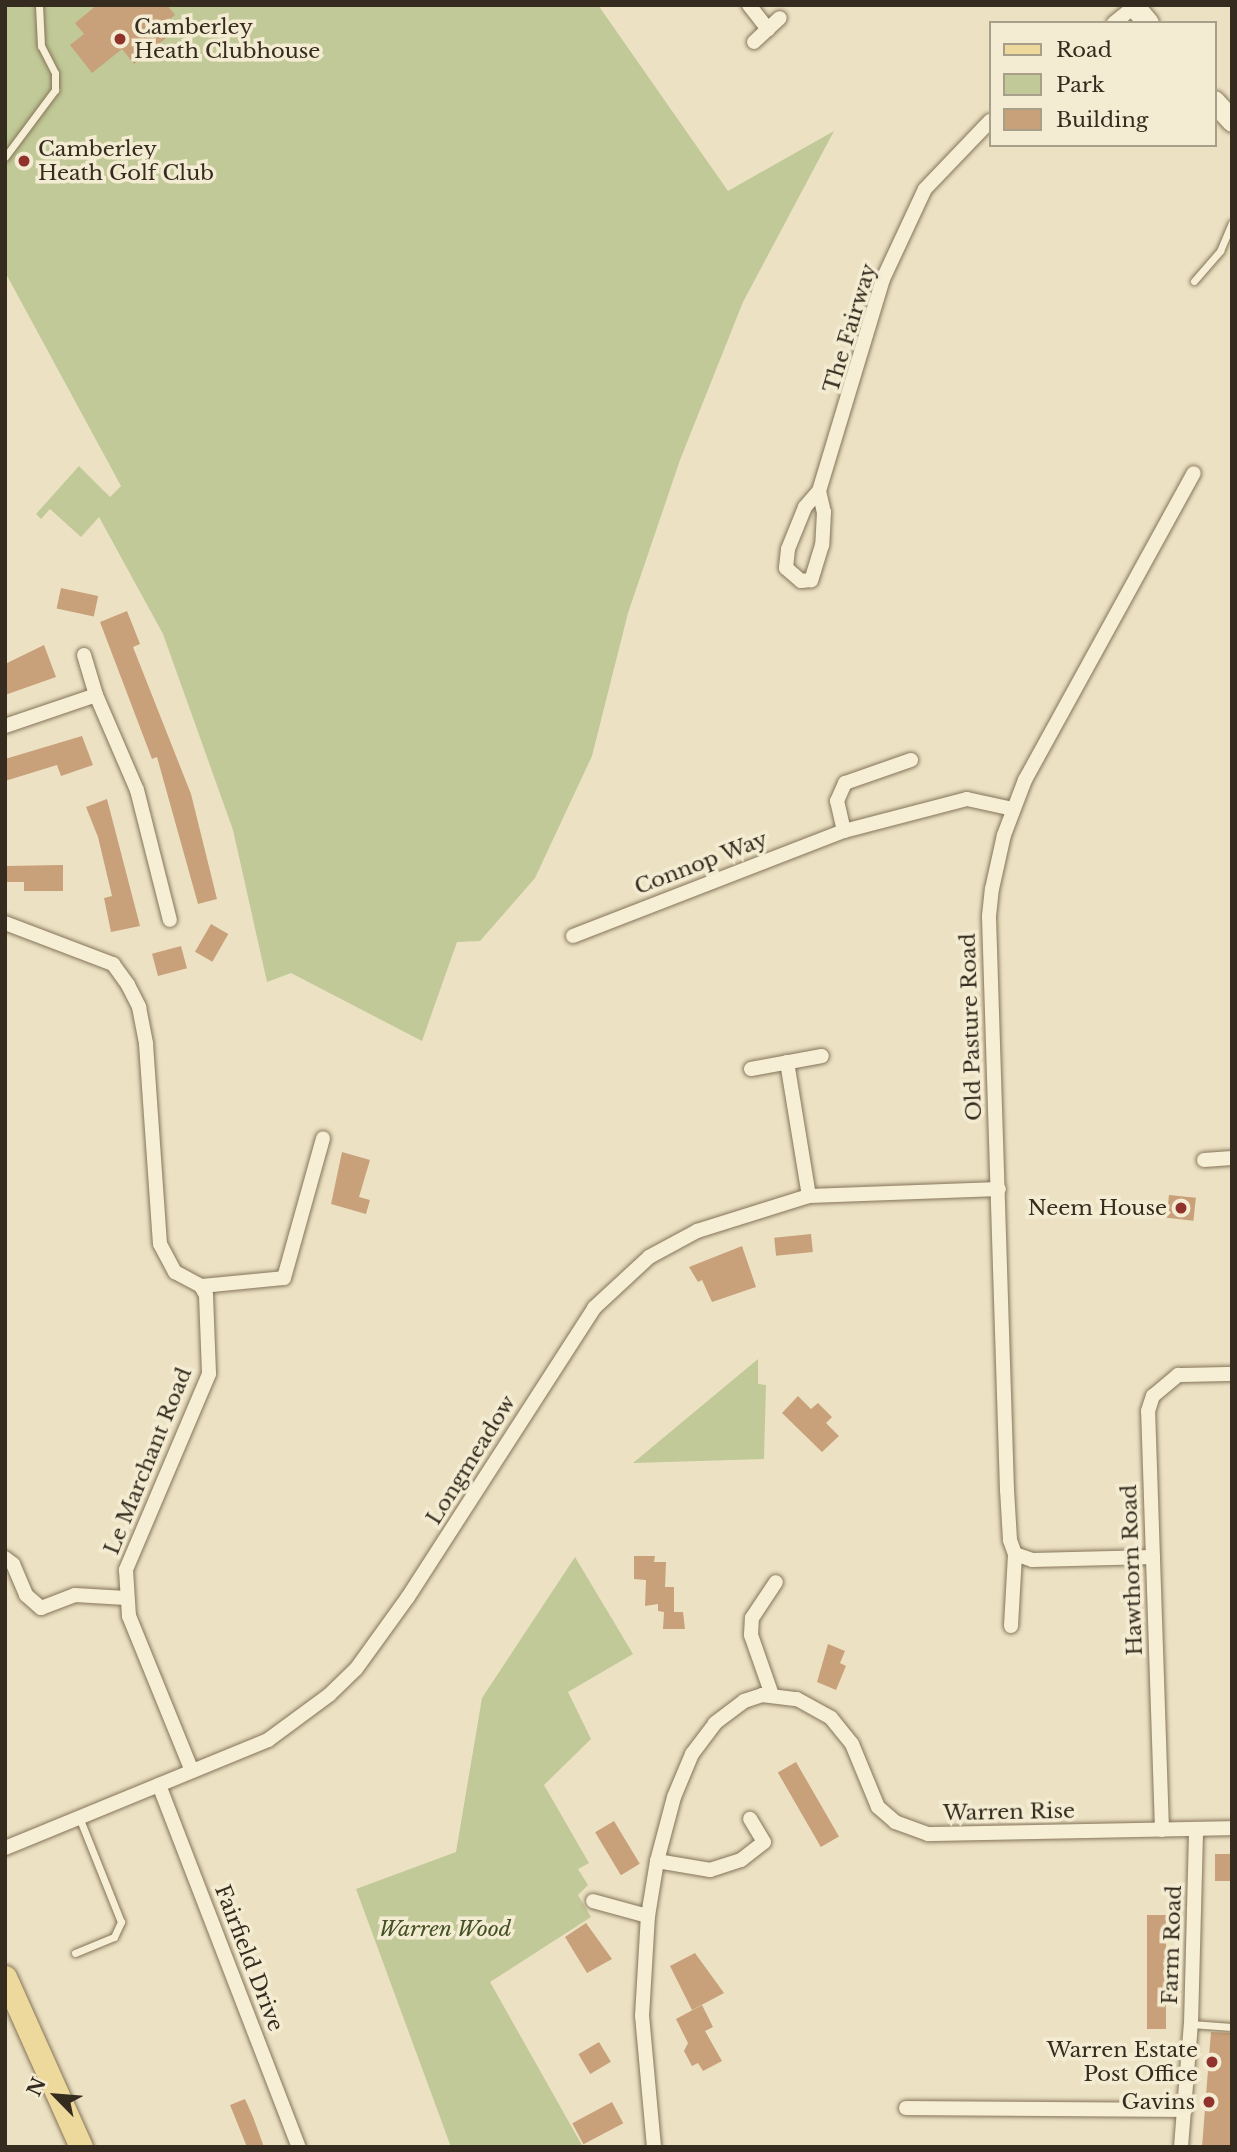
<!DOCTYPE html>
<html>
<head>
<meta charset="utf-8">
<style>
	body { margin:0 }
	#map { position:relative; width:1237px; height:2152px; overflow:hidden; background:#ece2c3; font-family:"Libre Baskerville",serif }
	div>[style] { position:absolute }
	.green>* { inset:0; background:#c0c997 }
	.building>* { inset:0; background:#c8a07a; transform-origin:0 0 }
	.roads { filter:drop-shadow(0 0 2px #85745a) drop-shadow(0 0 2px #85745a) }
	.service>* { height:7px; margin:-3.5px; padding:0 3.5px; transform-origin:3.5px; border-radius:3.5px; background:#f7efd5 }
	.minor>* { height:14px; margin:-7px; padding:0 7px; transform-origin:7px; border-radius:7px; background:#f7efd5 }
	.secondary>* { height:21px; margin:-10.5px; padding:0 10.5px; transform-origin:10.5px; border-radius:10.5px; background:#f7efd5 }
	.primary>* { height:23px; margin:-11.5px; padding:0 11.5px; transform-origin:11.5px; border-radius:11.5px; background:#eed99c }
	.dots>* { width:19px; height:19px; translate:-50% -50%; box-sizing:border-box; border:4px solid #f4ecd2; border-radius:50% }
	span { translate:-50% -50%; white-space:nowrap; text-align:center; line-height:1.15; -webkit-text-stroke:7px #f4ecd2; paint-order:stroke }
	.poi-label { font-size:21px; color:#352b1e }
	.left { translate:0 -50%; text-align:left }
	.right { translate:-100% -50%; text-align:right }
	.street-label { font-size:21px; color:#352b1e }
	.park-label { font-size:21px; color:#435125; font-style:italic }
	.frame { position:absolute; inset:0; border:7px solid #352b1e; pointer-events:none }
	.legend { position:absolute; left:989px; top:21px; width:228px; height:126px; box-sizing:border-box; background:#f4ecd2; border:2px solid #a89f8a; margin:0; padding:9px 12px; list-style:none; font-size:21px; color:#352b1e }
	.legend li { display:flex; align-items:center; gap:14px; height:35px }
	.legend b { width:35px; border:2px solid #a89f8a }
	.north { position:absolute; left:21px; top:2061px; width:70px; height:70px; -webkit-text-stroke:5px #f4ecd2; paint-order:stroke; rotate:295deg; font-size:19px; font-weight:700; line-height:28px; text-align:center; color:#352b1e }
	.north::after { content:''; display:block; margin:auto; width:24px; height:32px; background:#352b1e; clip-path:polygon(50% 0,100% 100%,50% 72%,0 100%) }
</style>
</head>
<body>
<div id="map">
	<div class="green">
		<div style="clip-path:polygon(5px 5px,598px 5px,728px 191px,834px 131px,743px 302px,680px 460px,628px 613px,592px 756px,535px 878px,480px 941px,457px 942px,422px 1041px,291px 973px,267px 982px,233px 830px,163px 634px,99px 517px,81px 537px,50px 509px,41px 519px,36px 514px,79px 466px,110px 497px,121px 486px,5px 272px)"></div>
		<div style="clip-path:polygon(758px 1359px,758px 1384px,766px 1385px,764px 1459px,633px 1463px)"></div>
		<div style="clip-path:polygon(575px 1557px,633px 1654px,568px 1692px,591px 1739px,544px 1785px,589px 1863px,578px 1869px,588px 1885px,578px 1895px,591px 1917px,490px 1982px,583px 2147px,451px 2147px,356px 1889px,456px 1852px,482px 1698px)"></div>
	</div>
	<div class="building">
		<div style="clip-path:polygon(97px 5px,167px 5px,175px 15px,164px 24px,171px 34px,134px 64px,122px 49px,92px 73px,70px 45px,84px 34px,75px 23px)"></div>
		<div style="left:61px;top:588px;width:38px;height:21px;rotate:12deg"></div>
		<div style="clip-path:polygon(127px 611px,140px 644px,133px 647px,191px 794px,217px 899px,198px 904px,157px 757px,152px 759px,100px 622px)"></div>
		<div style="clip-path:polygon(44px 645px,56px 677px,5px 695px,5px 664px)"></div>
		<div style="clip-path:polygon(82px 736px,93px 765px,61px 776px,57px 765px,5px 781px,5px 759px)"></div>
		<div style="clip-path:polygon(107px 799px,140px 926px,111px 932px,104px 898px,112px 896px,98px 837px,86px 807px)"></div>
		<div style="clip-path:polygon(63px 865px,63px 891px,24px 891px,24px 882px,5px 882px,5px 866px)"></div>
		<div style="left:211px;top:924px;width:20px;height:32px;rotate:30deg"></div>
		<div style="left:181px;top:946px;width:23px;height:30px;rotate:75deg"></div>
		<div style="clip-path:polygon(342px 1152px,370px 1160px,359px 1197px,370px 1200px,366px 1214px,331px 1204px)"></div>
		<div style="left:1169px;top:1195px;width:27px;height:23px;rotate:6deg"></div>
		<div style="left:811px;top:1234px;width:18px;height:37px;rotate:84deg"></div>
		<div style="clip-path:polygon(742px 1246px,756px 1287px,712px 1302px,702px 1280px,698px 1282px,689px 1267px)"></div>
		<div style="clip-path:polygon(798px 1396px,811px 1409px,818px 1403px,832px 1417px,826px 1423px,839px 1436px,822px 1452px,782px 1413px)"></div>
		<div style="clip-path:polygon(634px 1556px,655px 1556px,654px 1562px,666px 1562px,665px 1587px,674px 1587px,674px 1612px,683px 1612px,685px 1629px,663px 1629px,664px 1612px,658px 1611px,658px 1604px,645px 1606px,646px 1580px,634px 1579px)"></div>
		<div style="clip-path:polygon(828px 1644px,845px 1651px,840px 1663px,846px 1666px,836px 1690px,817px 1682px)"></div>
		<div style="left:796px;top:1762px;width:86px;height:21px;rotate:60deg"></div>
		<div style="left:614px;top:1821px;width:50px;height:22px;rotate:59deg"></div>
		<div style="left:1232px;top:1854px;width:27px;height:17px;rotate:90deg"></div>
		<div style="left:1147px;top:1915px;width:19px;height:114px"></div>
		<div style="clip-path:polygon(586px 1923px,612px 1959px,587px 1973px,565px 1937px)"></div>
		<div style="clip-path:polygon(695px 1953px,724px 1993px,692px 2010px,670px 1966px)"></div>
		<div style="clip-path:polygon(702px 2005px,713px 2027px,705px 2031px,722px 2061px,703px 2071px,698px 2063px,692px 2066px,684px 2051px,688px 2043px,676px 2019px)"></div>
		<div style="clip-path:polygon(1211px 2032px,1232px 2033px,1232px 2147px,1202px 2147px)"></div>
		<div style="left:599px;top:2042px;width:23px;height:24px;rotate:59deg"></div>
		<div style="clip-path:polygon(245px 2099px,253px 2117px,264px 2147px,247px 2147px,230px 2105px)"></div>
		<div style="left:612px;top:2102px;width:24px;height:45px;rotate:62deg"></div>
	</div>
	<div class="roads">
		<div class="service">
			<div style="left:5px;top:157px;width:84px;rotate:-53.3deg"></div>
			<div style="left:55px;top:90px;width:17px;rotate:-90deg"></div>
			<div style="left:55px;top:73px;width:30px;rotate:-117deg"></div>
			<div style="left:41px;top:46px;width:41px;rotate:-92.8deg"></div>
			<div style="left:1194px;top:281px;width:40px;rotate:-49deg"></div>
			<div style="left:1220px;top:251px;width:30px;rotate:-67deg"></div>
			<div style="left:75px;top:1953px;width:42px;rotate:-22.3deg"></div>
			<div style="left:114px;top:1937px;width:17px;rotate:-65deg"></div>
			<div style="left:121px;top:1922px;width:113px;rotate:-111.8deg"></div>
			<div style="left:1191px;top:2024px;width:41px;rotate:4.2deg"></div>
		</div>
		<div class="minor">
			<div style="left:749px;top:5px;width:31px;rotate:52deg"></div>
			<div style="left:1114px;top:23px;width:26px;rotate:-39deg"></div>
			<div style="left:754px;top:42px;width:35px;rotate:-43deg"></div>
			<div style="left:819px;top:491px;width:22px;rotate:77deg"></div>
			<div style="left:824px;top:512px;width:33px;rotate:93deg"></div>
			<div style="left:822px;top:545px;width:37px;rotate:107deg"></div>
			<div style="left:811px;top:580px;width:10px;rotate:174deg"></div>
			<div style="left:801px;top:581px;width:20px;rotate:-139deg"></div>
			<div style="left:786px;top:568px;width:19px;rotate:-84deg"></div>
			<div style="left:788px;top:549px;width:45px;rotate:-68deg"></div>
			<div style="left:805px;top:507px;width:21px;rotate:-49deg"></div>
			<div style="left:819px;top:491px;width:221px;rotate:-73.2deg"></div>
			<div style="left:883px;top:279px;width:99px;rotate:-65deg"></div>
			<div style="left:925px;top:189px;width:94px;rotate:-46.3deg"></div>
			<div style="left:84px;top:655px;width:42px;rotate:73.3deg"></div>
			<div style="left:96px;top:695px;width:103px;rotate:66.7deg"></div>
			<div style="left:137px;top:790px;width:134px;rotate:75.8deg"></div>
			<div style="left:5px;top:726px;width:96px;rotate:-18.8deg"></div>
			<div style="left:844px;top:831px;width:31px;rotate:-103deg"></div>
			<div style="left:837px;top:801px;width:20px;rotate:-66deg"></div>
			<div style="left:845px;top:783px;width:70px;rotate:-19.2deg"></div>
			<div style="left:5px;top:923px;width:116px;rotate:20.8deg"></div>
			<div style="left:113px;top:964px;width:26px;rotate:54deg"></div>
			<div style="left:128px;top:985px;width:25px;rotate:63deg"></div>
			<div style="left:139px;top:1007px;width:38px;rotate:79deg"></div>
			<div style="left:146px;top:1044px;width:200px;rotate:86deg"></div>
			<div style="left:160px;top:1244px;width:32px;rotate:62deg"></div>
			<div style="left:175px;top:1272px;width:30px;rotate:28deg"></div>
			<div style="left:201px;top:1286px;width:10px;rotate:61deg"></div>
			<div style="left:206px;top:1295px;width:79px;rotate:87.8deg"></div>
			<div style="left:209px;top:1374px;width:213px;rotate:113deg"></div>
			<div style="left:126px;top:1570px;width:46px;rotate:86.3deg"></div>
			<div style="left:129px;top:1616px;width:167px;rotate:67.9deg"></div>
			<div style="left:573px;top:936px;width:291px;rotate:-21.2deg"></div>
			<div style="left:844px;top:831px;width:127px;rotate:-14.6deg"></div>
			<div style="left:967px;top:799px;width:47px;rotate:12.3deg"></div>
			<div style="left:787px;top:1062px;width:136px;rotate:80.7deg"></div>
			<div style="left:751px;top:1069px;width:72px;rotate:-10.4deg"></div>
			<div style="left:1204px;top:1160px;width:28px;rotate:-4deg"></div>
			<div style="left:201px;top:1286px;width:83px;rotate:-5.5deg"></div>
			<div style="left:284px;top:1278px;width:145px;rotate:-74.4deg"></div>
			<div style="left:1015px;top:1554px;width:18px;rotate:19deg"></div>
			<div style="left:1032px;top:1560px;width:121px;rotate:-1.4deg"></div>
			<div style="left:5px;top:1558px;width:10px;rotate:37deg"></div>
			<div style="left:13px;top:1564px;width:34px;rotate:67deg"></div>
			<div style="left:26px;top:1595px;width:20px;rotate:41deg"></div>
			<div style="left:41px;top:1608px;width:36px;rotate:-21deg"></div>
			<div style="left:75px;top:1595px;width:51px;rotate:3.4deg"></div>
			<div style="left:1011px;top:1626px;width:72px;rotate:-86.8deg"></div>
			<div style="left:1015px;top:1554px;width:15px;rotate:-110deg"></div>
			<div style="left:1010px;top:1540px;width:50px;rotate:-93.4deg"></div>
			<div style="left:1007px;top:1490px;width:574px;rotate:-91.8deg"></div>
			<div style="left:989px;top:916px;width:27px;rotate:-84deg"></div>
			<div style="left:992px;top:889px;width:55px;rotate:-77.5deg"></div>
			<div style="left:1004px;top:835px;width:59px;rotate:-69.1deg"></div>
			<div style="left:1025px;top:780px;width:350px;rotate:-61.2deg"></div>
			<div style="left:772px;top:1695px;width:64px;rotate:-109.3deg"></div>
			<div style="left:751px;top:1635px;width:17px;rotate:-87deg"></div>
			<div style="left:752px;top:1618px;width:43px;rotate:-56.3deg"></div>
			<div style="left:159px;top:1785px;width:388px;rotate:68.9deg"></div>
			<div style="left:1162px;top:1830px;width:419px;rotate:-91.9deg"></div>
			<div style="left:1148px;top:1411px;width:16px;rotate:-72deg"></div>
			<div style="left:1153px;top:1396px;width:33px;rotate:-40deg"></div>
			<div style="left:1178px;top:1375px;width:54px;rotate:-1.1deg"></div>
			<div style="left:5px;top:1848px;width:284px;rotate:-22.3deg"></div>
			<div style="left:268px;top:1740px;width:76px;rotate:-36.4deg"></div>
			<div style="left:329px;top:1695px;width:37px;rotate:-44deg"></div>
			<div style="left:356px;top:1669px;width:89px;rotate:-54.2deg"></div>
			<div style="left:408px;top:1597px;width:344px;rotate:-57.2deg"></div>
			<div style="left:594px;top:1308px;width:75px;rotate:-42.8deg"></div>
			<div style="left:649px;top:1257px;width:55px;rotate:-28.4deg"></div>
			<div style="left:697px;top:1231px;width:117px;rotate:-17.4deg"></div>
			<div style="left:809px;top:1196px;width:190px;rotate:-2.1deg"></div>
			<div style="left:657px;top:1861px;width:54px;rotate:9.6deg"></div>
			<div style="left:710px;top:1870px;width:33px;rotate:-18deg"></div>
			<div style="left:741px;top:1860px;width:29px;rotate:-38deg"></div>
			<div style="left:764px;top:1842px;width:27px;rotate:-121deg"></div>
			<div style="left:593px;top:1901px;width:57px;rotate:15.3deg"></div>
			<div style="left:906px;top:2108px;width:279px;rotate:0.4deg"></div>
			<div style="left:654px;top:2147px;width:132px;rotate:-95.2deg"></div>
			<div style="left:642px;top:2016px;width:100px;rotate:-86.6deg"></div>
			<div style="left:648px;top:1916px;width:56px;rotate:-80.7deg"></div>
			<div style="left:657px;top:1861px;width:66px;rotate:-75.1deg"></div>
			<div style="left:674px;top:1797px;width:47px;rotate:-67.3deg"></div>
			<div style="left:692px;top:1754px;width:39px;rotate:-53deg"></div>
			<div style="left:715px;top:1723px;width:36px;rotate:-37deg"></div>
			<div style="left:744px;top:1701px;width:19px;rotate:-18deg"></div>
			<div style="left:762px;top:1695px;width:35px;rotate:7deg"></div>
			<div style="left:797px;top:1699px;width:39px;rotate:29deg"></div>
			<div style="left:831px;top:1718px;width:33px;rotate:51deg"></div>
			<div style="left:852px;top:1744px;width:68px;rotate:67.6deg"></div>
			<div style="left:878px;top:1807px;width:23px;rotate:41deg"></div>
			<div style="left:895px;top:1822px;width:35px;rotate:20deg"></div>
			<div style="left:928px;top:1834px;width:304px;rotate:-1.1deg"></div>
			<div style="left:1181px;top:2147px;width:123px;rotate:-85.4deg"></div>
			<div style="left:1191px;top:2024px;width:195px;rotate:-88.5deg"></div>
		</div>
		<div class="secondary">
			<div style="left:1133px;top:5px;width:23px;rotate:50deg"></div>
			<div style="left:1214px;top:101px;width:27px;rotate:48deg"></div>
		</div>
		<div class="primary">
			<div style="left:5px;top:1977px;width:186px;rotate:65.9deg"></div>
		</div>
	</div>
	<div class="dots">
		<div style="left:120px;top:39px;background:#91332d"></div>
		<div style="left:24px;top:161px;background:#91332d"></div>
		<div style="left:1181px;top:1208px;background:#91332d"></div>
		<div style="left:1212px;top:2062px;background:#91332d"></div>
		<div style="left:1209px;top:2102px;background:#91332d"></div>
	</div>
	<div class="poi-label">
		<span class="left" style="left:134px;top:39px">Camberley<br>Heath Clubhouse</span>
		<span class="left" style="left:38px;top:161px">Camberley<br>Heath Golf Club</span>
		<span class="right" style="left:1167px;top:1208px">Neem House</span>
		<span class="right" style="left:1198px;top:2062px">Warren Estate<br>Post Office</span>
		<span class="right" style="left:1195px;top:2102px">Gavins</span>
	</div>
	<div class="street-label">
		<span style="left:850px;top:328px;rotate:-73deg">The Fairway</span>
		<span style="left:701px;top:863px;rotate:-21deg">Connop Way</span>
		<span style="left:971px;top:1027px;rotate:-92deg">Old Pasture Road</span>
		<span style="left:471px;top:1460px;rotate:-58deg">Longmeadow</span>
		<span style="left:148px;top:1461px;rotate:-68deg">Le Marchant Road</span>
		<span style="left:1132px;top:1570px;rotate:-92deg">Hawthorn Road</span>
		<span style="left:1009px;top:1812px;rotate:-1deg">Warren Rise</span>
		<span style="left:1172px;top:1945px;rotate:-88deg">Farm Road</span>
		<span style="left:249px;top:1958px;rotate:69deg">Fairfield Drive</span>
	</div>
	<div class="park-label">
		<span style="left:445px;top:1929px">Warren Wood</span>
	</div>
	<div class="frame"></div>
	<ul class="legend">
	<li><b style="height:9px;background:#eed99c"></b>Road</li>
	<li><b style="height:19px;background:#c0c997"></b>Park</li>
	<li><b style="height:19px;background:#c8a07a"></b>Building</li>
	</ul>
	<div class="north">N</div>
</div>
</body>
</html>
